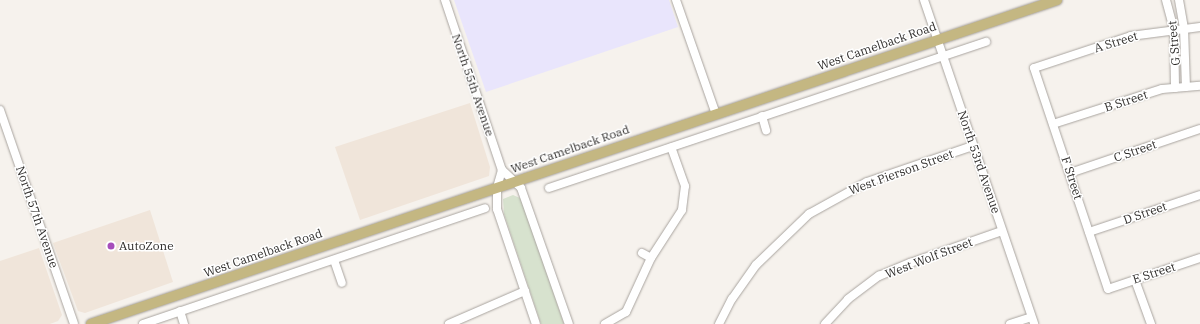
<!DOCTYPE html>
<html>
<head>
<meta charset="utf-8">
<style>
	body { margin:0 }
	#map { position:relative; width:1200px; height:324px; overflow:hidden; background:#f6f2ed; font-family:"IBM Plex Serif",serif }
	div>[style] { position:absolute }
	.built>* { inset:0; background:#f0e5da }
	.industrial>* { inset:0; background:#e9e5fc }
	.green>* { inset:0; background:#d7e2ce }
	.roads { filter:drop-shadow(0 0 1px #a9a49f) drop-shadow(0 0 1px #a9a49f) }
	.minor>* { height:8px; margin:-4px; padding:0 4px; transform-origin:4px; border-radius:4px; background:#fff }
	.major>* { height:10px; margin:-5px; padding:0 5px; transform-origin:5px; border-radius:5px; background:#c4b782 }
	.dots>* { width:11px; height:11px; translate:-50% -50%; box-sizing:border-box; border:2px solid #fff; border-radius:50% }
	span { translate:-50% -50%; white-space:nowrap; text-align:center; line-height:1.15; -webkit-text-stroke:3px #fff; paint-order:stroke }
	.street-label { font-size:12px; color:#2f2d2b }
	.poi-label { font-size:12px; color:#2f2d2b }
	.left { translate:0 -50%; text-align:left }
</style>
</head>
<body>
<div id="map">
	<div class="built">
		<div style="clip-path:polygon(470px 103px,490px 167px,489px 176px,360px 220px,335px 147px)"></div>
		<div style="clip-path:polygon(150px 210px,173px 282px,85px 313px,78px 311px,53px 243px)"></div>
		<div style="clip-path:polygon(39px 248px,62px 315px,58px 321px,50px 324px,0 324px,0 261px)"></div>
	</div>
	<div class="industrial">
		<div style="clip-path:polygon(454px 0,669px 0,678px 27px,486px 92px)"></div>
	</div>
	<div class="green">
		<div style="clip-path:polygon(513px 195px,520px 198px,524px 206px,564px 324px,541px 324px,504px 214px,503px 199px)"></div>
	</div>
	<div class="roads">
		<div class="minor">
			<div style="left:445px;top:0;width:179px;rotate:71.5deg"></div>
			<div style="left:502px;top:170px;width:26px;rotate:43deg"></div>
			<div style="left:521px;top:188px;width:144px;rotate:70.6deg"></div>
			<div style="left:676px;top:0;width:121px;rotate:70.7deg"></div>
			<div style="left:924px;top:0;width:342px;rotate:71.2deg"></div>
			<div style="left:1166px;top:0;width:30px;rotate:75deg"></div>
			<div style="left:1174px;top:29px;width:59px;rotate:89deg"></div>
			<div style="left:1179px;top:0;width:28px;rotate:80deg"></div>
			<div style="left:1184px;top:28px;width:59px;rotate:88.1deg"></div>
			<div style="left:1200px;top:27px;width:70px;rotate:172.6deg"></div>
			<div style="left:1131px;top:36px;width:102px;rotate:161.7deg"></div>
			<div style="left:1034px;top:68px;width:233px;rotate:71.5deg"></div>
			<div style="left:1108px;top:289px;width:97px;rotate:-18.6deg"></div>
			<div style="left:0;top:110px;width:226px;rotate:70.9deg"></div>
			<div style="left:762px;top:116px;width:15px;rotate:74deg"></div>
			<div style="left:1053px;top:124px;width:114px;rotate:-17.8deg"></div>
			<div style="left:1162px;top:89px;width:38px;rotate:-5deg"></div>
			<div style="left:502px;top:170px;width:19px;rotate:106deg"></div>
			<div style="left:497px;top:188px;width:21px;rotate:90deg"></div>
			<div style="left:497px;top:209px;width:121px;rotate:71.3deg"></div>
			<div style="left:1070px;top:173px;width:137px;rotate:-18.7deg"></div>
			<div style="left:549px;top:188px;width:461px;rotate:-18.5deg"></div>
			<div style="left:1089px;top:232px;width:117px;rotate:-18.4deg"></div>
			<div style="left:642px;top:253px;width:10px;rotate:29deg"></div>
			<div style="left:334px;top:260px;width:24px;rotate:71deg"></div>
			<div style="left:1135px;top:280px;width:47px;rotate:70deg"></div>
			<div style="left:180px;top:311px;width:14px;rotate:73deg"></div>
			<div style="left:143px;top:324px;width:361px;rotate:-18.7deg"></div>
			<div style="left:449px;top:324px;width:83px;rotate:-23.5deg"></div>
			<div style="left:605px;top:324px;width:24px;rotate:-30deg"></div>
			<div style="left:626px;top:312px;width:60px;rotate:-65.2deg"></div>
			<div style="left:651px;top:258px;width:57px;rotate:-57.1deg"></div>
			<div style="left:682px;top:210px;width:24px;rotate:-83deg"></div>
			<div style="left:685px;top:186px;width:41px;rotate:-109.7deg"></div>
			<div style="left:719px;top:324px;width:28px;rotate:-63deg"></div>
			<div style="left:732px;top:299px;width:42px;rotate:-54.8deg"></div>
			<div style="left:756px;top:265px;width:74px;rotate:-43.9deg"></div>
			<div style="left:809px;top:214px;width:66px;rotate:-28.9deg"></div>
			<div style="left:867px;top:182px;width:112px;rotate:-18.8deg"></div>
			<div style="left:825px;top:324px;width:34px;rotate:-47deg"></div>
			<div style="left:848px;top:299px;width:39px;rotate:-37deg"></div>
			<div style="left:879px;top:276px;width:34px;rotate:-23deg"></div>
			<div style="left:910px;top:263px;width:97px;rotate:-19.2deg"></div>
			<div style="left:1010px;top:324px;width:22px;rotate:-18deg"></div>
		</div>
		<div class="major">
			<div style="left:91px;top:324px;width:1019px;rotate:-18.54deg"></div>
		</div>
	</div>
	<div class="dots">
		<div style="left:111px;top:246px;background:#a64ebb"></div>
	</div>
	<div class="street-label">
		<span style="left:1116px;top:42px;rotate:-17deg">A Street</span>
		<span style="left:1174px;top:43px;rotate:-95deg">G Street</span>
		<span style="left:877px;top:46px;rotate:-19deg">West Camelback Road</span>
		<span style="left:473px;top:85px;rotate:71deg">North 55th Avenue</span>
		<span style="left:1126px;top:101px;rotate:-18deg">B Street</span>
		<span style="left:570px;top:149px;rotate:-19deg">West Camelback Road</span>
		<span style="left:1135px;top:151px;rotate:-19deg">C Street</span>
		<span style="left:979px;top:162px;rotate:71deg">North 53rd Avenue</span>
		<span style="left:901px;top:172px;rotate:-20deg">West Pierson Street</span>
		<span style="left:1072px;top:178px;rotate:72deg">F Street</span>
		<span style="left:1145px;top:213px;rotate:-19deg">D Street</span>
		<span style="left:37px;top:217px;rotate:71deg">North 57th Avenue</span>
		<span style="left:263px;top:253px;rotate:-19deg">West Camelback Road</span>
		<span style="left:929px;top:258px;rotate:-21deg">West Wolf Street</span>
		<span style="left:1154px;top:273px;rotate:-18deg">E Street</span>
	</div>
	<div class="poi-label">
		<span class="left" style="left:119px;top:246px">AutoZone</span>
	</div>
</div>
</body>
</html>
